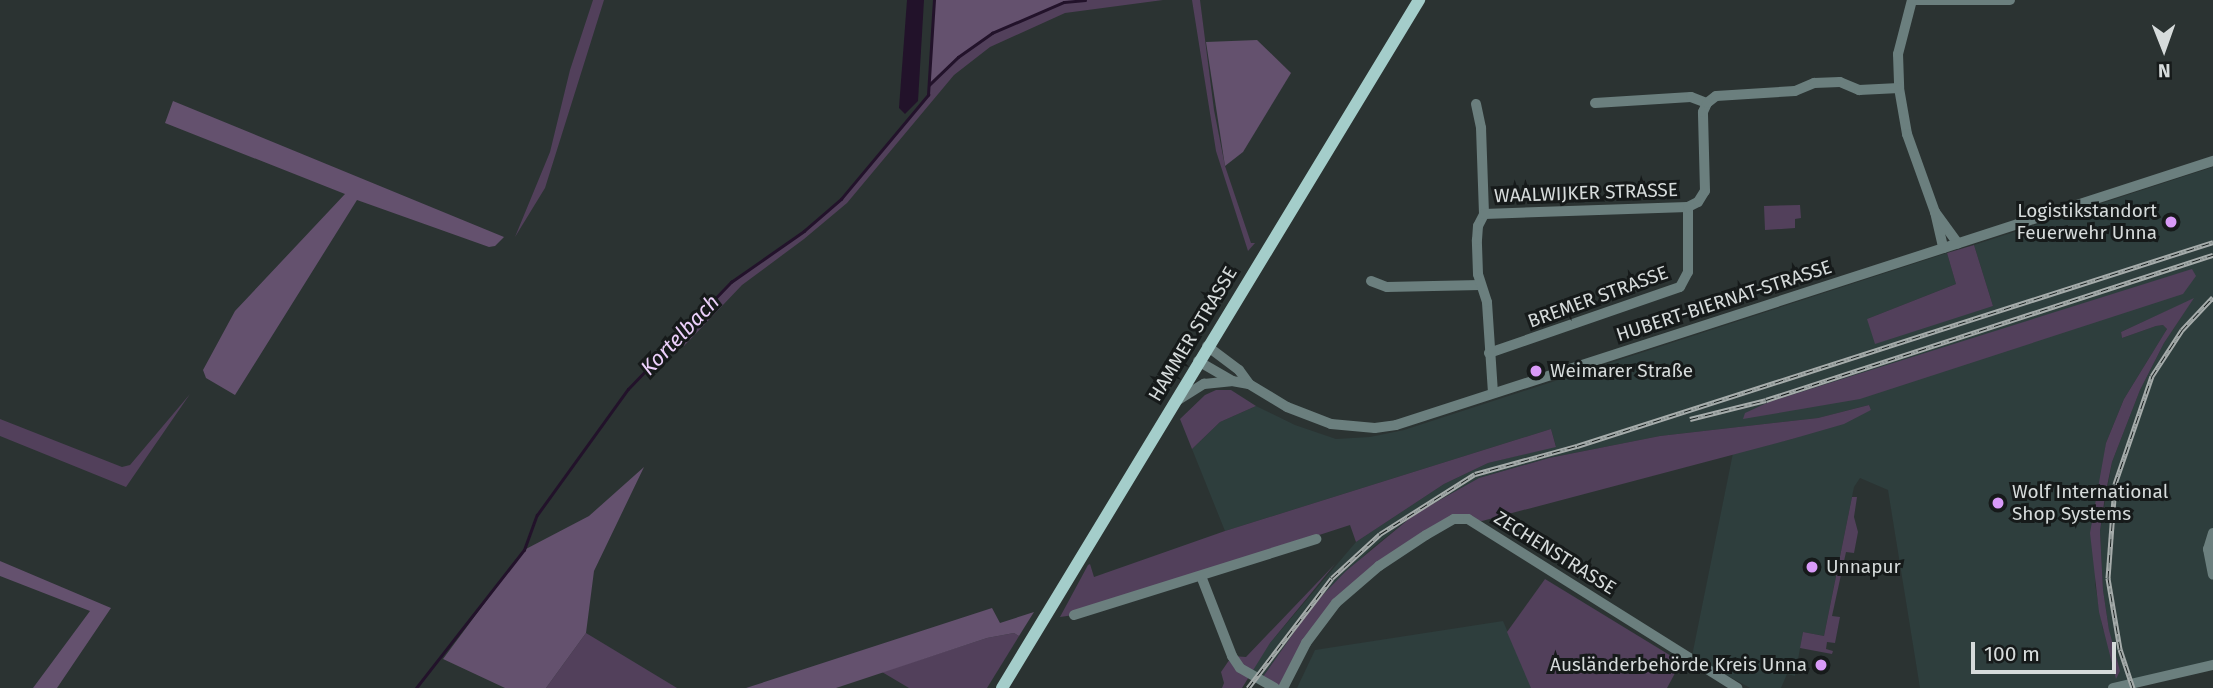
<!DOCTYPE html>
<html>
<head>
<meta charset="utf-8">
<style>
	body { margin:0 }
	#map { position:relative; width:2213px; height:688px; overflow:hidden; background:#2b3332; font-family:"Fira Sans",sans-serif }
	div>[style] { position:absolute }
	.built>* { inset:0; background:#2e3e3d }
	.green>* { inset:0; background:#52405b }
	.forest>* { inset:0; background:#64516e }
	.water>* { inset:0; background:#22122a }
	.stream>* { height:2.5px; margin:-1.25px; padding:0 1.25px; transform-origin:1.25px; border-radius:1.25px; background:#22122a }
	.minor>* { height:10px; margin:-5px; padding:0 5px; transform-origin:5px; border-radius:5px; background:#6b7f7e }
	.major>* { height:12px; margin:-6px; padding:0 6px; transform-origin:6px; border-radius:6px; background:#a4cdca }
	.rail>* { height:5px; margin-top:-2.5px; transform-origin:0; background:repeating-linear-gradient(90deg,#161a1a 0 8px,#a6acab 0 16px); box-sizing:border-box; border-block:2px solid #a6acab }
	.dots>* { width:19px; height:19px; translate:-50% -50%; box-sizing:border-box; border:4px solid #161a1a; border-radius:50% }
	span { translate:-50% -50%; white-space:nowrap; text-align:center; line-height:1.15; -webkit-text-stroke:6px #161a1a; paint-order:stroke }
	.street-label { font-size:19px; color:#d6dbdb }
	.poi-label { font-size:19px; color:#d6dbdb }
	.right { translate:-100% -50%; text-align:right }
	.left { translate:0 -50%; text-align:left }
	.water-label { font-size:21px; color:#ecd0fb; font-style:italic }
	.north { position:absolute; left:2129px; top:14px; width:70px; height:70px; -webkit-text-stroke:5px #161a1a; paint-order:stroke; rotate:179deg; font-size:19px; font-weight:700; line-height:28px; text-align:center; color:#d6dbdb }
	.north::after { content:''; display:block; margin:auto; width:24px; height:32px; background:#d6dbdb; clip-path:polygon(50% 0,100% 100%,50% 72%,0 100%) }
	.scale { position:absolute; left:1971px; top:642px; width:145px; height:32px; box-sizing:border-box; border:4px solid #d6dbdb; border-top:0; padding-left:9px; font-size:21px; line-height:24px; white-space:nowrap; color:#d6dbdb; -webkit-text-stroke:5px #161a1a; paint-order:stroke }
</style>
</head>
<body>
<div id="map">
	<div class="built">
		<div style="clip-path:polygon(evenodd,2213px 167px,2213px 665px,2114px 688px,1920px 688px,1888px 490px,1860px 478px,1854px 487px,1824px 636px,1803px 632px,1795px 676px,1787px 674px,1781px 688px,1750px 688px,1692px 656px,1733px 453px,1792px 439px,1871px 410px,1869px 405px,1818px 418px,1660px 436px,1549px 458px,1479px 478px,1415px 514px,1372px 548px,1314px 605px,1262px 678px,1252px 670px,1270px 643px,1356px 542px,1444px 484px,1488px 463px,1556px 446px,1551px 429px,1225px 531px,1192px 449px,1220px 422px,1256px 406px,1295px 425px,1336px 439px,1370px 437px,1404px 430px,1947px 253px,1956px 284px,1867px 319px,1993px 306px,1974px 245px,2213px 167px,2193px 299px,2164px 343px,2140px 390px,2112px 462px,2100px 531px,2103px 590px,2109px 630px,2103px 630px,2095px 584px,2106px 443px,2124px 399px,2167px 329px,2163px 325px,2156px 326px,2122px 338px,2121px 332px,2193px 299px)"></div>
		<div style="clip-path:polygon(1503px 621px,1532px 688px,1297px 688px,1315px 650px)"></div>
	</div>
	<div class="green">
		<div style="clip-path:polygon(593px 0,604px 0,545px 188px,515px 237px,550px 152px,570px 70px)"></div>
		<div style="clip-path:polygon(1085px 0,1163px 0,1065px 13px,990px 47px,954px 75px,847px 203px,804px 239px,742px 285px,684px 346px,675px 338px,731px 282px,804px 231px,841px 199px,928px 95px,929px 85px,958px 57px,992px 33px,1064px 2px)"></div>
		<div style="clip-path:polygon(1192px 0,1200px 0,1214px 110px,1225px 166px,1251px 243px,1255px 243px,1248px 251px,1216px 151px)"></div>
		<div style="clip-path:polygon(1800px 205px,1801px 218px,1795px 219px,1795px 228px,1765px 230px,1764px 206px)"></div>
		<div style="clip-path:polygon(1974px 245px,1993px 306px,1875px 344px,1867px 319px,1956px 284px,1947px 253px)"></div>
		<div style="clip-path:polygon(2192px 269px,2196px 276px,2183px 294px,1860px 399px,1743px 419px,1745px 413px,1769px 402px)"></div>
		<div style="clip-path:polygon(2194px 298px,2164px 343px,2140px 390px,2112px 462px,2105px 496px,2100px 531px,2103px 590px,2109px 630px,2120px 671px,2116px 679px,2099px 612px,2090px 533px,2106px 443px,2124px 399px,2167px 329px,2163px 325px,2156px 326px,2122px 338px,2121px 332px)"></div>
		<div style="clip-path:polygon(1216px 390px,1231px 390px,1256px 406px,1220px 422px,1192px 449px,1180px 419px,1205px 395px)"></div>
		<div style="clip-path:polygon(190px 394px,126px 487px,0 436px,0 419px,122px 467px,130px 465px)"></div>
		<div style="clip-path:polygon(1869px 405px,1871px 410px,1844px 424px,1792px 439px,1482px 521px,1454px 519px,1379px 566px,1336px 603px,1283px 688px,1260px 681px,1314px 604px,1346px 571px,1415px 514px,1479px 478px,1549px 458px,1660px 436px,1818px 418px)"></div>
		<div style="clip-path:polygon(1551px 429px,1556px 447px,1488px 463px,1444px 484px,1356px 542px,1350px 525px,1074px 615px,1060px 617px,1088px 565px,1090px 564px,1094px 577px,1225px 531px)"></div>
		<div style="clip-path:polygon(1852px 497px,1857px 497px,1854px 517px,1858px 532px,1854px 553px,1846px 552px,1832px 616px,1840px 617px,1835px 643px,1827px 642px,1826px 649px,1833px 651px,1832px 654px,1800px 648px,1803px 632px,1824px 636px)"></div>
		<div style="clip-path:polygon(1335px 564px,1270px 643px,1242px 688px,1222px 688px,1224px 683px,1221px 672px,1232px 656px,1246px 657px)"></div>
		<div style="clip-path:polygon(1545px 579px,1681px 662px,1667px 688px,1531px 688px,1507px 632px)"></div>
		<div style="clip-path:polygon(586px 633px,677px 688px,546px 688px)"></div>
		<div style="clip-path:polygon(1014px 633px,1019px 636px,987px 688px,909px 688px,882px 672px,987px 638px)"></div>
	</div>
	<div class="forest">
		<div style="clip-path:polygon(935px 0,1085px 0,1064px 2px,992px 33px,958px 57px,929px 85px)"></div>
		<div style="clip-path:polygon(1257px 40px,1291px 73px,1243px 152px,1225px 166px,1206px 42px)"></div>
		<div style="clip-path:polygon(173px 101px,504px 237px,495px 246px,489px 247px,357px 200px,235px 395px,206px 378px,203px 370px,235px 311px,345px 194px,165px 123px)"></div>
		<div style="clip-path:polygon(644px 467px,594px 571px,586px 633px,546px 688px,505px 688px,443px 659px,524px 550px,589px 516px)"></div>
		<div style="clip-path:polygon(0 561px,111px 608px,57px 688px,33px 688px,90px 611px,0 576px)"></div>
		<div style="clip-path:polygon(992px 608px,1000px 623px,1034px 612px,1019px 636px,1014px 633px,987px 638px,836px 688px,746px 688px)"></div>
	</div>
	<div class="water">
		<div style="clip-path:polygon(907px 0,924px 0,918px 101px,905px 114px,899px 108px)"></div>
	</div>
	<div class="stream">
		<div style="left:929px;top:85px;width:40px;rotate:-44deg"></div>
		<div style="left:958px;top:57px;width:42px;rotate:-35.2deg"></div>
		<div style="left:992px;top:33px;width:78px;rotate:-23.3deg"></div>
		<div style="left:1064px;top:2px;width:21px;rotate:-5deg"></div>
		<div style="left:416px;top:688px;width:175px;rotate:-52deg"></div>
		<div style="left:524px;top:550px;width:37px;rotate:-70deg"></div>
		<div style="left:537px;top:515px;width:155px;rotate:-54.2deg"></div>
		<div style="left:628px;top:389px;width:149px;rotate:-46.1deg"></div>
		<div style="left:731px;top:282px;width:89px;rotate:-34.9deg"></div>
		<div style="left:804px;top:231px;width:49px;rotate:-40.9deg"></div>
		<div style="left:841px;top:199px;width:136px;rotate:-50.1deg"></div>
		<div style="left:928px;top:95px;width:95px;rotate:-86.4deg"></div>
	</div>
	<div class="minor">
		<div style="left:1912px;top:0;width:56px;rotate:104.5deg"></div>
		<div style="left:1898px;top:54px;width:34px;rotate:88deg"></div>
		<div style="left:1899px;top:88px;width:47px;rotate:80.1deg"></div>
		<div style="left:1907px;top:134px;width:83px;rotate:70.3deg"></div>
		<div style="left:1935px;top:212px;width:37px;rotate:77deg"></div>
		<div style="left:1913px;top:0;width:97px"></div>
		<div style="left:1595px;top:103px;width:96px;rotate:-3.6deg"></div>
		<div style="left:1691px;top:97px;width:17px;rotate:21deg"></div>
		<div style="left:1476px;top:104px;width:25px;rotate:78deg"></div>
		<div style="left:1481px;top:128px;width:86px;rotate:88deg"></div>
		<div style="left:1935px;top:212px;width:39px;rotate:54deg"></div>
		<div style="left:1371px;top:281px;width:17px;rotate:21deg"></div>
		<div style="left:1387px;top:287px;width:93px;rotate:-1.2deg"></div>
		<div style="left:1207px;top:346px;width:40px;rotate:37deg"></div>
		<div style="left:1239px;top:370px;width:17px;rotate:54deg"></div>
		<div style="left:1489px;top:353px;width:202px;rotate:-19.1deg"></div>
		<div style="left:1680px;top:287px;width:17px;rotate:-62deg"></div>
		<div style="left:1688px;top:272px;width:65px;rotate:-90deg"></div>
		<div style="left:1198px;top:361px;width:39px;rotate:30deg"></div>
		<div style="left:1232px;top:381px;width:17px;rotate:10deg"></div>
		<div style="left:1249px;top:384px;width:44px;rotate:31.2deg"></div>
		<div style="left:1287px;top:407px;width:47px;rotate:21.1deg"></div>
		<div style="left:1331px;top:424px;width:44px;rotate:5.2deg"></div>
		<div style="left:1375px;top:428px;width:21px;rotate:-8deg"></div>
		<div style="left:1396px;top:425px;width:859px;rotate:-17.91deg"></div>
		<div style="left:1493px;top:393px;width:91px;rotate:-93.8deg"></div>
		<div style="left:1487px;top:302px;width:29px;rotate:-108deg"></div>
		<div style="left:1478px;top:274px;width:34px;rotate:-92deg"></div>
		<div style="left:1477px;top:240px;width:14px;rotate:-86deg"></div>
		<div style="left:1478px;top:226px;width:13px;rotate:-63deg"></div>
		<div style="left:1484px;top:214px;width:204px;rotate:-2deg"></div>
		<div style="left:1688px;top:207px;width:11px;rotate:-27deg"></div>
		<div style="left:1698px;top:202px;width:13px;rotate:-58deg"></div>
		<div style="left:1705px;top:191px;width:79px;rotate:-91.5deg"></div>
		<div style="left:1703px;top:112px;width:10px;rotate:-66deg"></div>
		<div style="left:1707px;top:103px;width:11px;rotate:-38deg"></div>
		<div style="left:1716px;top:96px;width:79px;rotate:-3.6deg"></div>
		<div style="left:1795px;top:91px;width:21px;rotate:-23deg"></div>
		<div style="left:1814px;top:83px;width:26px;rotate:-2deg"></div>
		<div style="left:1840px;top:82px;width:21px;rotate:23deg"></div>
		<div style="left:1859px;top:90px;width:40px;rotate:-2.9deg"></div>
		<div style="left:1178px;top:400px;width:31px;rotate:-32deg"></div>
		<div style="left:1204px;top:384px;width:27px;rotate:-6deg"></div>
		<div style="left:2213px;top:533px;width:17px;rotate:107deg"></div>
		<div style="left:2208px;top:549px;width:26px;rotate:79deg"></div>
		<div style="left:1201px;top:576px;width:86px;rotate:68.8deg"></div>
		<div style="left:1232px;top:656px;width:14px;rotate:56deg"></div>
		<div style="left:1240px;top:668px;width:40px;rotate:29.7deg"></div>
		<div style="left:1074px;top:615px;width:254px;rotate:-17.4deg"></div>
		<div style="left:1283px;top:688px;width:51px;rotate:-62.9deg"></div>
		<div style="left:1306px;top:643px;width:50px;rotate:-53.1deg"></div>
		<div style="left:1336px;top:603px;width:57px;rotate:-40.7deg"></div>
		<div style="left:1379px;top:566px;width:56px;rotate:-33.4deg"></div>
		<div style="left:1426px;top:535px;width:32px;rotate:-30deg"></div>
		<div style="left:1454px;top:519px;width:14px"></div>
		<div style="left:1468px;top:519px;width:318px;rotate:32.1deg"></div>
		<div style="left:2113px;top:688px;width:103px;rotate:-13deg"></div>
	</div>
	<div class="major">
		<div style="left:1002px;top:688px;width:805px;rotate:-58.78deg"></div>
	</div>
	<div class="rail">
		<div style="left:1690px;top:419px;width:78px;rotate:-14deg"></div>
		<div style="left:1766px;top:400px;width:470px;rotate:-18deg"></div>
		<div style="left:1248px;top:688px;width:138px;rotate:-52.6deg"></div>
		<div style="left:1332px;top:578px;width:65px;rotate:-42.5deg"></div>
		<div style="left:1380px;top:534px;width:112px;rotate:-32.3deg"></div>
		<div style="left:1475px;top:474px;width:106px;rotate:-15.4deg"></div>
		<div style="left:1577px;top:446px;width:668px;rotate:-17.78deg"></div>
		<div style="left:2133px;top:688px;width:41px;rotate:-108.4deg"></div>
		<div style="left:2120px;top:649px;width:72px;rotate:-99.6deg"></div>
		<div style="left:2108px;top:578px;width:94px;rotate:-85.7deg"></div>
		<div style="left:2115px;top:484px;width:114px;rotate:-71.1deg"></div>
		<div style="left:2152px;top:376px;width:55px;rotate:-56.9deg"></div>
		<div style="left:2182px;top:330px;width:45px;rotate:-46.8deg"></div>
	</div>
	<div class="dots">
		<div style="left:2171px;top:222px;background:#d99af8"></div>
		<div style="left:1536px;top:371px;background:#d99af8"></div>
		<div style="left:1998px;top:503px;background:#d99af8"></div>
		<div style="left:1812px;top:567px;background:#d99af8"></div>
		<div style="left:1821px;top:665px;background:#d99af8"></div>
	</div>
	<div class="street-label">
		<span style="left:1586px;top:193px;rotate:-2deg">WAALWIJKER STRASSE</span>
		<span style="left:1598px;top:297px;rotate:-20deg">BREMER STRASSE</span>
		<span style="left:1724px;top:301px;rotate:-18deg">HUBERT-BIERNAT-STRASSE</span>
		<span style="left:1193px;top:334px;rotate:-59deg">HAMMER STRASSE</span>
		<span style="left:1555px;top:553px;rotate:32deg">ZECHENSTRASSE</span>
	</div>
	<div class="poi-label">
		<span class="right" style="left:2157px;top:222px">Logistikstandort<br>Feuerwehr Unna</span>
		<span class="left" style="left:1550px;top:371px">Weimarer Straße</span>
		<span class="left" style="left:2012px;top:503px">Wolf International<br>Shop Systems</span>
		<span class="left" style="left:1826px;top:567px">Unnapur</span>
		<span class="right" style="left:1807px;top:665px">Ausländerbehörde Kreis Unna</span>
	</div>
	<div class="water-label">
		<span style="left:680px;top:335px;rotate:-46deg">Kortelbach</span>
	</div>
	<div class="north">N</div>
	<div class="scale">100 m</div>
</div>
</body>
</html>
